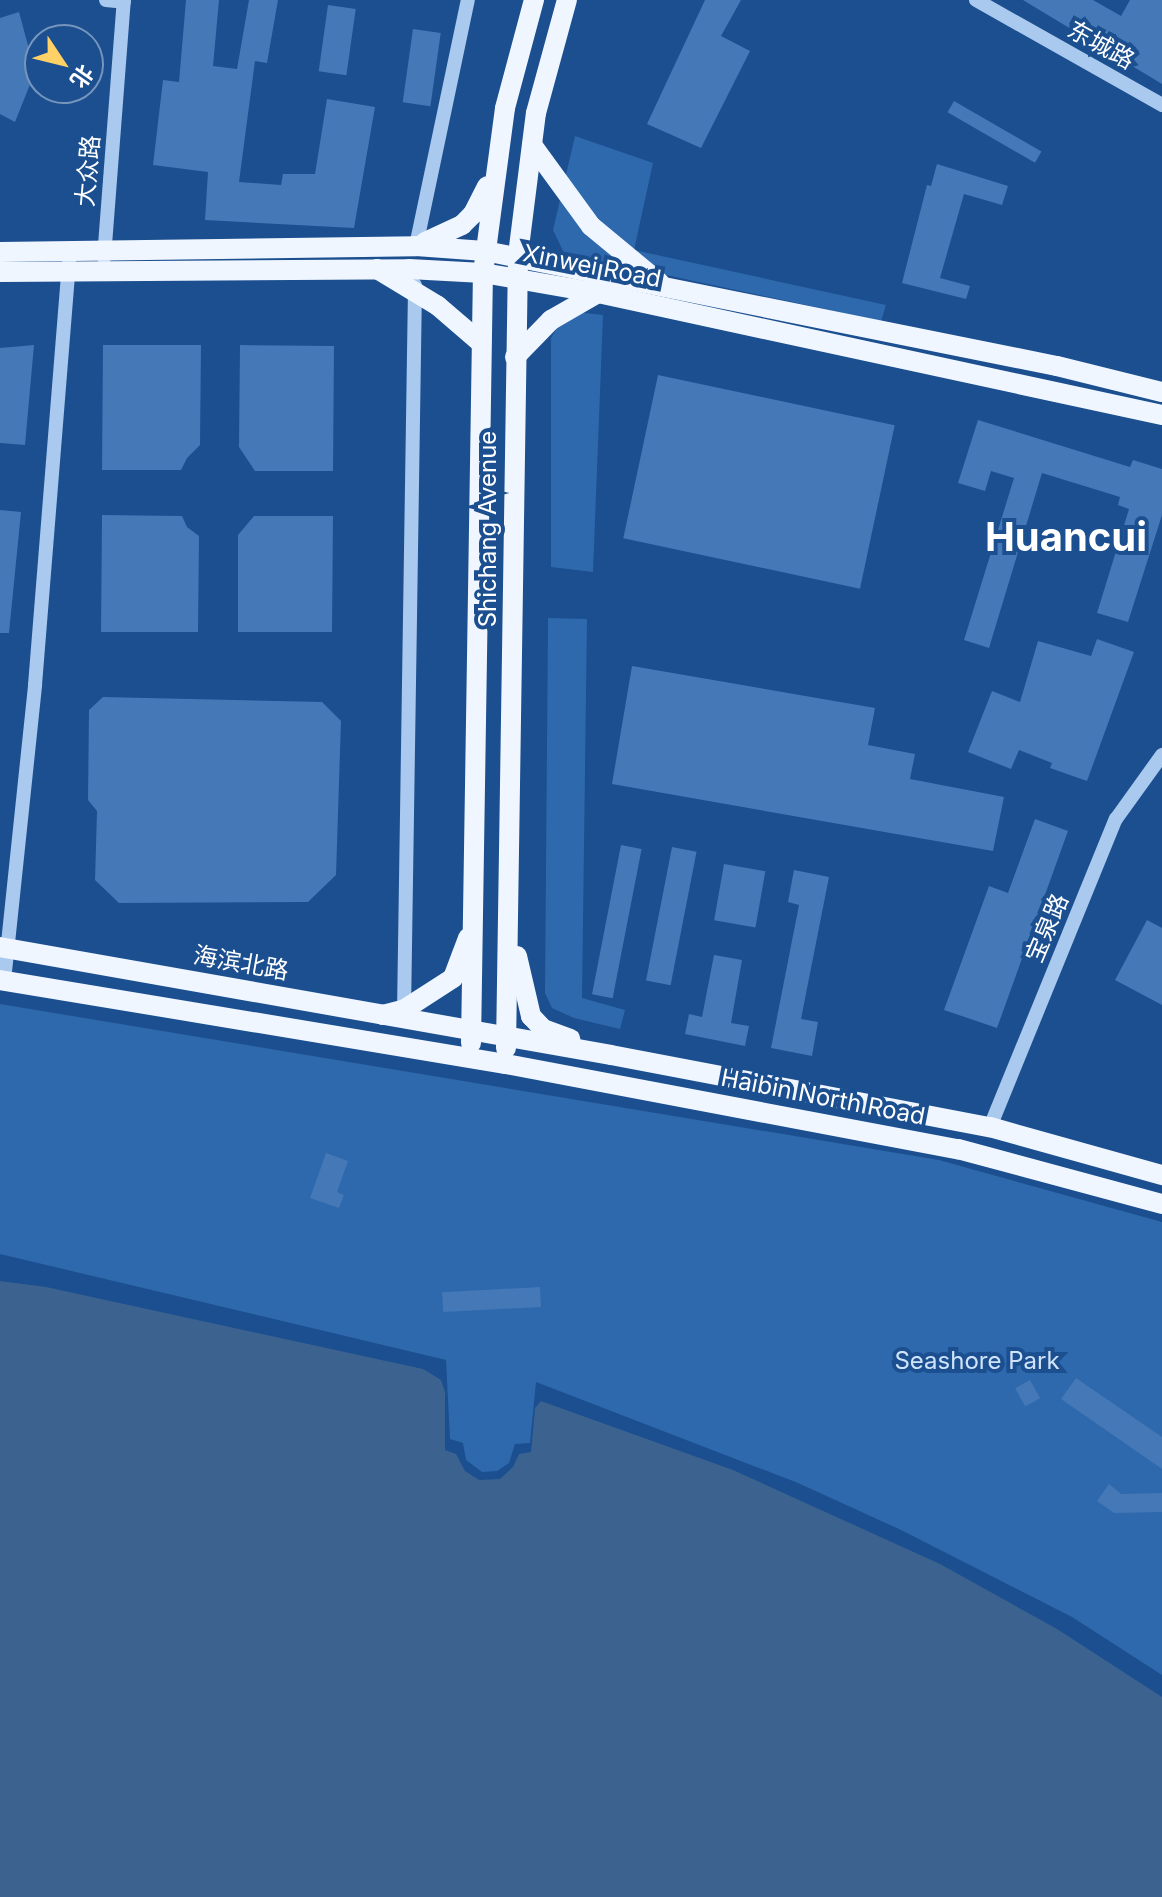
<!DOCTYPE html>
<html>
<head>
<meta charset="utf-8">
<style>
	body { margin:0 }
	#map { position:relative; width:1162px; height:1897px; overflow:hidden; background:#1b4f8f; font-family:Inter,"Noto Sans SC",sans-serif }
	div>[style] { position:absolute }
	.green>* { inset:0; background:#2e69ad }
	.water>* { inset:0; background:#3c6290 }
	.building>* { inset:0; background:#4478b7; transform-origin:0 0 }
	.minor>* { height:14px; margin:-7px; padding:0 7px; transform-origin:7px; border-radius:7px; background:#a9c9ee }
	.major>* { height:20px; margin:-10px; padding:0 10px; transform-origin:10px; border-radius:10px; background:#f0f6ff }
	span { translate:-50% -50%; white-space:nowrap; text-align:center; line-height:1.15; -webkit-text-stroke:8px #1b4f8f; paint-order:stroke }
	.street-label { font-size:24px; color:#fff }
	.park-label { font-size:24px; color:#cfe3fa }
	.town-label { font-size:40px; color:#fff; font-weight:700 }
	.north { position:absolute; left:24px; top:24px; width:80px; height:80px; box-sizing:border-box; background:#1b4f8f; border:2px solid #7695bc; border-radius:50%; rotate:125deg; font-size:22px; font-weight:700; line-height:32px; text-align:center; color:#fff }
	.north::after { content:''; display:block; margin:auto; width:28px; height:36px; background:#ffd166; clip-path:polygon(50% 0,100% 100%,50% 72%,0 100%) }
</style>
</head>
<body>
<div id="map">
	<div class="green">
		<div style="clip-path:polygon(575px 136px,653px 163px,634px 250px,886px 305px,881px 321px,564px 253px,553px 230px)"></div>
		<div style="clip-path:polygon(567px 311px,603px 315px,593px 572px,551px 567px,551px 338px)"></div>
		<div style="clip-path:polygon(548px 618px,587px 619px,582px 998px,625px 1010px,620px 1029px,574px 1018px,552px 1008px,545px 993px)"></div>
		<div style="clip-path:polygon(0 1004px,939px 1160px,1162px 1222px,1162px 1675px,1072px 1617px,901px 1530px,798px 1483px,536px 1382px,530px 1443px,515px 1444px,509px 1463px,497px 1471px,482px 1472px,466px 1460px,463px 1443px,450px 1439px,446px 1360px,0 1254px)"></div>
	</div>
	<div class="water">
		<div style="clip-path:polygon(0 1281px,46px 1287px,423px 1369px,441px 1380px,445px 1392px,445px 1450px,456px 1454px,465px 1471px,479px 1480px,500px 1479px,513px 1467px,519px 1454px,531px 1452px,535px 1408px,541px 1401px,733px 1470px,940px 1564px,1057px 1629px,1162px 1697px,1162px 1897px,0 1897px)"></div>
	</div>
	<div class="building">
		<div style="clip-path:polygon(186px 0,219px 0,213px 66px,237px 69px,249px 0,278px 0,267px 63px,255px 61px,239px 182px,281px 185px,283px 174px,315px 174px,327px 99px,375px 107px,354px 228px,205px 220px,208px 172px,153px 165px,163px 80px,179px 82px)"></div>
		<div style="clip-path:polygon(705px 0,741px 0,721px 36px,750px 51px,701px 148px,647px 124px)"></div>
		<div style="clip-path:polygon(1023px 0,1093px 0,1121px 16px,1130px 0,1162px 0,1162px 84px)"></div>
		<div style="left:328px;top:5px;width:28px;height:67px;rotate:8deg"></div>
		<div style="clip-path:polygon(19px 12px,29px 49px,31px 82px,15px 122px,0 114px,0 18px)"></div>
		<div style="left:413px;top:29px;width:28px;height:74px;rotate:8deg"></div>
		<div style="left:954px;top:101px;width:101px;height:13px;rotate:30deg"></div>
		<div style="clip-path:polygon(937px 164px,1008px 186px,1002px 205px,964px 194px,940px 278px,970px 286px,966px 299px,902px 283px,927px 185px,931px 186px)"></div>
		<div style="clip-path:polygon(34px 345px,25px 445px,0 443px,0 348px)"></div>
		<div style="clip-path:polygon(103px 345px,201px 345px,200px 445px,187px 458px,181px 470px,102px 470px)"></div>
		<div style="clip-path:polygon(240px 345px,334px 346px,333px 471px,255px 471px,239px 447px)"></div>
		<div style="left:658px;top:375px;width:242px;height:167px;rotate:12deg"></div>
		<div style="clip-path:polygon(978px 420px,1130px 467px,1133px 460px,1162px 469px,1162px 515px,1128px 622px,1097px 613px,1129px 509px,1118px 505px,1120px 497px,1042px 473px,989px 648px,964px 640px,1014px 478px,991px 471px,985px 491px,958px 483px)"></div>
		<div style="clip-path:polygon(0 510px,21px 512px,9px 633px,0 633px)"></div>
		<div style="clip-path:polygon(102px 515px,182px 516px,187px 527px,199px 536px,198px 632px,101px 632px)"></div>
		<div style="clip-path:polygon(254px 516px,333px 516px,332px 632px,238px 632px,238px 535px)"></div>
		<div style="clip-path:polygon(1097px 639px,1134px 652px,1087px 781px,1050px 768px,1052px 763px,1019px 750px,1011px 769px,968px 752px,992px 691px,1020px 702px,1038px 641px,1091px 656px)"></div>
		<div style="clip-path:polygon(632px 666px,875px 708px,868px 745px,915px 754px,910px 779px,1004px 797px,993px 851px,612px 784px)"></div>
		<div style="clip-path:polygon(103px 697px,322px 702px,341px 721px,336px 875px,308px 902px,119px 903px,95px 880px,97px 811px,88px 800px,89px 710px)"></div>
		<div style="clip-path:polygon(1035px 819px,1068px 831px,997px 1028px,944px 1010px,989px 886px,1008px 893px)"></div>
		<div style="left:621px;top:845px;width:21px;height:152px;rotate:11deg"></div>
		<div style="left:672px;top:847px;width:25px;height:136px;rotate:11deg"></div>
		<div style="left:724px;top:864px;width:42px;height:57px;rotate:10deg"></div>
		<div style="clip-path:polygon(794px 870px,829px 877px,801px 1019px,818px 1022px,812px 1056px,771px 1048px,799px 905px,788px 902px)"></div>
		<div style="clip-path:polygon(1147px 920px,1162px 928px,1162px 1005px,1115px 980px)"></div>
		<div style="clip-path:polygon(714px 955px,742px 960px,731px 1023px,749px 1026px,745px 1046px,685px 1034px,689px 1014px,702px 1017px)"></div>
		<div style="clip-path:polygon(326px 1153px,348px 1161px,337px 1192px,344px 1195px,339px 1208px,310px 1198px)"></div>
		<div style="left:540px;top:1287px;width:20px;height:98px;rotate:87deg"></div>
		<div style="clip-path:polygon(1076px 1378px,1162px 1437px,1162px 1469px,1061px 1399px)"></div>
		<div style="left:1030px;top:1380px;width:21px;height:17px;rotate:61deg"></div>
		<div style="clip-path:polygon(1109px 1484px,1121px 1494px,1162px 1493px,1162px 1512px,1114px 1513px,1097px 1501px)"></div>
	</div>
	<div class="minor">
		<div style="left:106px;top:0;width:18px;rotate:6deg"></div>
		<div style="left:976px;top:0;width:214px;rotate:29.4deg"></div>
		<div style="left:416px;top:246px;width:251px;rotate:-78.1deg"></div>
		<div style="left:104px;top:258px;width:259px;rotate:-85.6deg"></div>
		<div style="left:4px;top:981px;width:298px;rotate:-84deg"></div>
		<div style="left:35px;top:685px;width:424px;rotate:-85.4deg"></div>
		<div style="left:404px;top:1012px;width:727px;rotate:-89.13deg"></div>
		<div style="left:990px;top:1127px;width:333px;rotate:-67.8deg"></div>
		<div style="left:1116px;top:819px;width:79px;rotate:-54.3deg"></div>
	</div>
	<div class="major">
		<div style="left:532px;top:145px;width:100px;rotate:53.9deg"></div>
		<div style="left:591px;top:226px;width:89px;rotate:39.6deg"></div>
		<div style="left:425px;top:242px;width:41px;rotate:-24.7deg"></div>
		<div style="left:462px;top:225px;width:16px;rotate:-45deg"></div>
		<div style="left:473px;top:214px;width:31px;rotate:-63deg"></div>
		<div style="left:0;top:252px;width:416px;rotate:-0.8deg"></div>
		<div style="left:416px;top:246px;width:69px;rotate:4.1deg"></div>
		<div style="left:485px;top:251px;width:583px;rotate:11.37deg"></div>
		<div style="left:1057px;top:366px;width:108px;rotate:13.9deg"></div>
		<div style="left:377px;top:269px;width:71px;rotate:31.2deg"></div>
		<div style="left:438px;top:306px;width:57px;rotate:40.7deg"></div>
		<div style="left:0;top:272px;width:409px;rotate:-0.4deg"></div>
		<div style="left:409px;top:269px;width:74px;rotate:3.1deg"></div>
		<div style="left:483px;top:273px;width:117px;rotate:9.9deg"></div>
		<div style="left:598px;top:293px;width:577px;rotate:12.21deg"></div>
		<div style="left:515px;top:357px;width:52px;rotate:-45.8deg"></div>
		<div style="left:551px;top:320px;width:54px;rotate:-29.9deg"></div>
		<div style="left:0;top:947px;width:620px;rotate:10.02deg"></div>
		<div style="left:611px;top:1055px;width:386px;rotate:10.8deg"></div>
		<div style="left:990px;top:1127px;width:179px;rotate:15.6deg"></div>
		<div style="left:517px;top:956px;width:62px;rotate:76.9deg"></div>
		<div style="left:531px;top:1016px;width:18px;rotate:47deg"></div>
		<div style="left:543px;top:1029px;width:29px;rotate:20deg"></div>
		<div style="left:0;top:980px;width:513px;rotate:9.43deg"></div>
		<div style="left:506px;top:1064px;width:460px;rotate:10.7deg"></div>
		<div style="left:958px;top:1149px;width:211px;rotate:15.1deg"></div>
		<div style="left:383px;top:1015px;width:23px;rotate:-15deg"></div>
		<div style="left:405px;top:1009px;width:57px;rotate:-32.9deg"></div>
		<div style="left:453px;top:978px;width:43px;rotate:-69.4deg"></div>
		<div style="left:471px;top:1043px;width:770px;rotate:-89.11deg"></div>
		<div style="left:483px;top:273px;width:166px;rotate:-82.4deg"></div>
		<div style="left:505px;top:108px;width:112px;rotate:-75deg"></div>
		<div style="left:506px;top:1048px;width:793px;rotate:-89.13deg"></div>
		<div style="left:518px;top:255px;width:143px;rotate:-82.8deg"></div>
		<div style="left:536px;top:113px;width:117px;rotate:-74.7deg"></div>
	</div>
	<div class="street-label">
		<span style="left:1101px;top:45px;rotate:29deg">东城路</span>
		<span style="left:88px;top:171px;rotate:-85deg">大众路</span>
		<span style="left:592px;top:266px;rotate:11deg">Xinwei Road</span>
		<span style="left:488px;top:529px;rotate:-90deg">Shichang Avenue</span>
		<span style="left:1047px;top:928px;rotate:-67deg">宝泉路</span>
		<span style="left:241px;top:963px;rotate:10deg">海滨北路</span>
		<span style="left:823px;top:1097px;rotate:11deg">Haibin North Road</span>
	</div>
	<div class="park-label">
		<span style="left:977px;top:1361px">Seashore Park</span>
	</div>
	<div class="town-label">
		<span style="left:1066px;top:537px">Huancui</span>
	</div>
	<div class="north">北</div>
</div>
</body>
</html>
